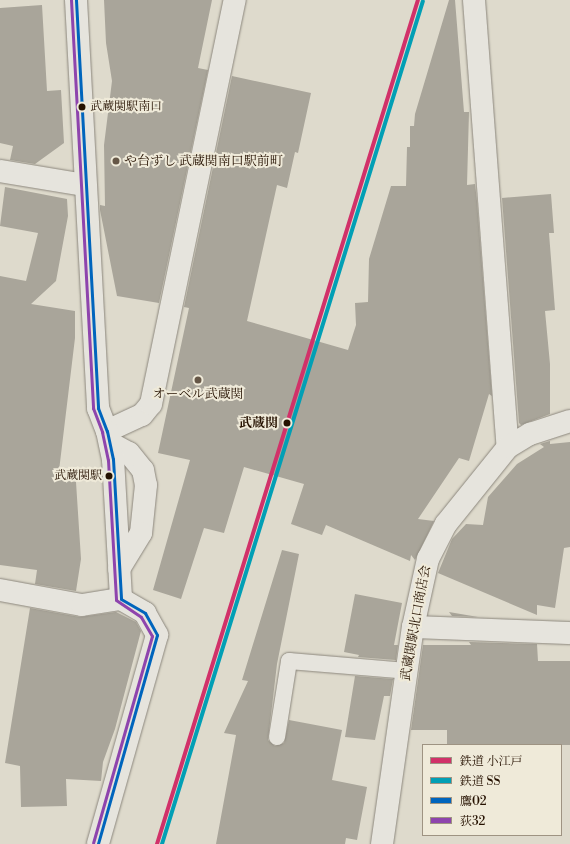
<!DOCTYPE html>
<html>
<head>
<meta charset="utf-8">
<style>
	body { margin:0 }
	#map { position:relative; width:570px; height:844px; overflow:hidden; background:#dedacc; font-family:"Libre Bodoni","Noto Serif JP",serif }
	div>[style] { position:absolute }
	.building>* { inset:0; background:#a9a59a }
	.roads { filter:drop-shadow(0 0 1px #8c877d) drop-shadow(0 0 1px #8c877d) }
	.lane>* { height:16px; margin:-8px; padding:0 8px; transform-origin:8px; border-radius:8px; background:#e6e4dd }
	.street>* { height:22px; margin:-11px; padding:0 11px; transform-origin:11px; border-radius:11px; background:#e6e4dd }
	.secondary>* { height:22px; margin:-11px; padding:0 11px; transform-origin:11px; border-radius:11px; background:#e6e4dd }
	.bus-1>* { height:3px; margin:-1.5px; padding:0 1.5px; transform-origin:1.5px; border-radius:1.5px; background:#0065bd }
	.bus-2>* { height:3px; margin:-1.5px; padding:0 1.5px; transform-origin:1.5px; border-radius:1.5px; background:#8e44ad }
	.rail-1>* { height:4px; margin:-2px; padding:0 2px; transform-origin:2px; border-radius:2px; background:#d13169 }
	.rail-2>* { height:4px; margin:-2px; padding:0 2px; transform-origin:2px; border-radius:2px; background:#029fb5 }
	.dots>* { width:11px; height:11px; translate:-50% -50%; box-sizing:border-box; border:2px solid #efead9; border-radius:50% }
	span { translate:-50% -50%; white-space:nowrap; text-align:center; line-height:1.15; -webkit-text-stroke:4px #efead9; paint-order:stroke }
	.bus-label { font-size:12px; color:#251100 }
	.left { translate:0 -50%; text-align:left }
	.right { translate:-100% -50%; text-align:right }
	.poi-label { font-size:13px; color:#251100 }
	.stop-label { font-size:13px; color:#251100; font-weight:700 }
	.street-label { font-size:13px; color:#251100 }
	.legend { position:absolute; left:422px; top:744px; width:140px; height:92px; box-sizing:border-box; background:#efead9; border:1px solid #9e9382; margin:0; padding:5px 7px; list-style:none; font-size:12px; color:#251100 }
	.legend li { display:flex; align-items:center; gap:8px; height:20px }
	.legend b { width:20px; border:1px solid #9e9382 }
</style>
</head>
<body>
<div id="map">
	<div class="building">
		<div style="clip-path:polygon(104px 0,212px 0,198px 68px,208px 70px,159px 303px,117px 296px,100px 210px,100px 205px,105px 206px,104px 145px,112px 81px,106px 43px)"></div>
		<div style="clip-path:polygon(449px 0,455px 0,464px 112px,469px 112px,467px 185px,475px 184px,477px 201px,492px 396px,489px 394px,469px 461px,459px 458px,418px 519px,434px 521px,415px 560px,411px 555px,410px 561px,326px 525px,322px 535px,291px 524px,304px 484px,244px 467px,224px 533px,204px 528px,181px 599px,153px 590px,190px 460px,158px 453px,189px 308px,184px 307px,232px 76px,311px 93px,298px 153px,295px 152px,287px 188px,277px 185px,247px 321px,348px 350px,356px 325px,355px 303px,368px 302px,369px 259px,391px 186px,406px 186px,407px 147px,410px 147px,410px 126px,414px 126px,415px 114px)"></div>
		<div style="clip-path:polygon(42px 5px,47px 91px,61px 90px,64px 143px,35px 164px,10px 160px,13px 146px,0 143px,0 8px)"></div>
		<div style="clip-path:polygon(5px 187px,67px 199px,68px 216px,56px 281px,31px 304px,75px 311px,75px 338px,58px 479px,76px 482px,81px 559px,76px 591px,35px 584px,37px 570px,0 565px,0 276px,26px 281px,38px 233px,0 226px)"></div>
		<div style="clip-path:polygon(551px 194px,554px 233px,549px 233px,555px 310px,545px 311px,550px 364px,550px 414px,521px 425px,519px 423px,502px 198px)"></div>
		<div style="clip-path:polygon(550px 441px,550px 444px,570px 442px,570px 547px,564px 548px,555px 608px,537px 605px,537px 615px,438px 573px,452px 539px,466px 524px,483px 525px,488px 497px,517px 464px,544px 447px,540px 444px)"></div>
		<div style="clip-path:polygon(282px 550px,299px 554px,277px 664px,268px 740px,275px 746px,284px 743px,289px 720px,342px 730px,332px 780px,367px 787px,357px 840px,346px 838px,345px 844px,216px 844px,236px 735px,224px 733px,248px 681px,242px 680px)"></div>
		<div style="clip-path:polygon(355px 594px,402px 603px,394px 645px,398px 645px,396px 660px,358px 657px,359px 655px,344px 652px)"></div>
		<div style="clip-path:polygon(30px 608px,80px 617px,116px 612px,136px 622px,141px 631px,115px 729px,103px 762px,101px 781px,66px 779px,67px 806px,21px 807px,20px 766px,5px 763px)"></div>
		<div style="clip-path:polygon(449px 612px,478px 617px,452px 616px)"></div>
		<div style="clip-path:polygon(469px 642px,537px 644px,538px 661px,570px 661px,570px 745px,447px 745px,447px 730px,411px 730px,423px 645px,471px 645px)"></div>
		<div style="clip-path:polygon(355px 676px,393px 679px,390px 696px,384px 696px,375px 740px,345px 737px)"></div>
	</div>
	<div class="roads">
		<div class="lane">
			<div style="left:277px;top:737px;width:77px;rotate:-81deg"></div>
			<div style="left:289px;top:661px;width:118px;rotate:4.8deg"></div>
		</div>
		<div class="street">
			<div style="left:474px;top:0;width:448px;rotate:85.7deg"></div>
			<div style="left:0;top:171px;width:86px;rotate:9.4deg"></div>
			<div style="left:107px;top:431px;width:38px;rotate:-25deg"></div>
			<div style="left:142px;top:415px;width:14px;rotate:-51deg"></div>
			<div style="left:151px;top:404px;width:413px;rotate:-78.3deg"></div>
			<div style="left:110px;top:443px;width:21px;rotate:28deg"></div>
			<div style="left:129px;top:453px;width:22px;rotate:51deg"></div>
			<div style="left:143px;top:470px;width:15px;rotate:79deg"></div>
			<div style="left:146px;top:485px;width:48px;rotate:95.9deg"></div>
			<div style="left:141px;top:533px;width:42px;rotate:121.4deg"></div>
			<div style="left:0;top:590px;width:83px;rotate:10.4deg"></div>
			<div style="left:82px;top:605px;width:39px;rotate:-9deg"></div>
			<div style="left:121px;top:599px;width:28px;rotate:30deg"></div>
			<div style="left:145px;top:613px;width:25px;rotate:61deg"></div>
			<div style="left:157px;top:635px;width:217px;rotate:105.8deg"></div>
			<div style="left:413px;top:627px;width:157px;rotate:2.2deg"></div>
			<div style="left:382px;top:844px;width:219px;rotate:-81.9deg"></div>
			<div style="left:413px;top:627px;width:70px;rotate:-77.6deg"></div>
			<div style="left:428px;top:559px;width:39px;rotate:-63deg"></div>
			<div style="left:446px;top:524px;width:99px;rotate:-51.2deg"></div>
			<div style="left:508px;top:447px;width:26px;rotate:-31deg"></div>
			<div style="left:530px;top:434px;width:42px;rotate:-18deg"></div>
		</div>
		<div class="secondary">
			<div style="left:76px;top:0;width:409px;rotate:86.9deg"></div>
			<div style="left:98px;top:408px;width:25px;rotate:69deg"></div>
			<div style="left:107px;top:431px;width:29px;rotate:78deg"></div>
			<div style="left:113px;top:459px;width:140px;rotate:86.7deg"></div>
		</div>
	</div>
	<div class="bus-1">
		<div style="left:76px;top:0;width:409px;rotate:86.9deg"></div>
		<div style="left:98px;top:408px;width:25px;rotate:69deg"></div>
		<div style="left:107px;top:431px;width:29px;rotate:78deg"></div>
		<div style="left:113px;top:459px;width:140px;rotate:86.7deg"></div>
		<div style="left:121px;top:599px;width:28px;rotate:30deg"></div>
		<div style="left:145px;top:613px;width:25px;rotate:61deg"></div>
		<div style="left:157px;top:635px;width:217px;rotate:105.8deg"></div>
	</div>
	<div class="bus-2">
		<div style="left:71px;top:0;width:409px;rotate:86.9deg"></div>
		<div style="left:93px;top:408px;width:26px;rotate:69deg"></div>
		<div style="left:102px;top:432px;width:29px;rotate:78deg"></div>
		<div style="left:108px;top:460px;width:140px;rotate:86.7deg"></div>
		<div style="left:116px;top:600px;width:30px;rotate:34deg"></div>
		<div style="left:141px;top:617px;width:22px;rotate:60deg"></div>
		<div style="left:152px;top:636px;width:215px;rotate:105.9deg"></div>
	</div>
	<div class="rail-1">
		<div style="left:157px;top:844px;width:883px;rotate:-72.82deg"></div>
	</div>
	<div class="rail-2">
		<div style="left:162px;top:844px;width:882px;rotate:-72.8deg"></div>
	</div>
	<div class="dots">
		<div style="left:82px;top:107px;background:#251100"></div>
		<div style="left:116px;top:161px;background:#665747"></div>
		<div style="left:198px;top:380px;background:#665747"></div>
		<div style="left:287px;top:423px;background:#251100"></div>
		<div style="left:109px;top:476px;background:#251100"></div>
	</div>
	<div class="bus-label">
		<span class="left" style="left:90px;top:107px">武蔵関駅南口</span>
		<span class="right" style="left:102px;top:476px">武蔵関駅</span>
	</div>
	<div class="poi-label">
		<span class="left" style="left:124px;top:161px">や台ずし 武蔵関南口駅前町</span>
		<span style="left:198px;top:394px">オーベル武蔵関</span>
	</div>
	<div class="stop-label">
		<span class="right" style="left:278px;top:423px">武蔵関</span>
	</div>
	<div class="street-label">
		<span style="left:416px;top:623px;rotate:-80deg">武蔵関駅北口商店会</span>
	</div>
	<ul class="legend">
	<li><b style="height:5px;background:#d13169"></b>鉄道 小江戸</li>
	<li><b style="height:5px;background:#029fb5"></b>鉄道 SS</li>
	<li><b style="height:5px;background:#0065bd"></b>鷹02</li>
	<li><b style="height:5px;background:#8e44ad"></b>荻32</li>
	</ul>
</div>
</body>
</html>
